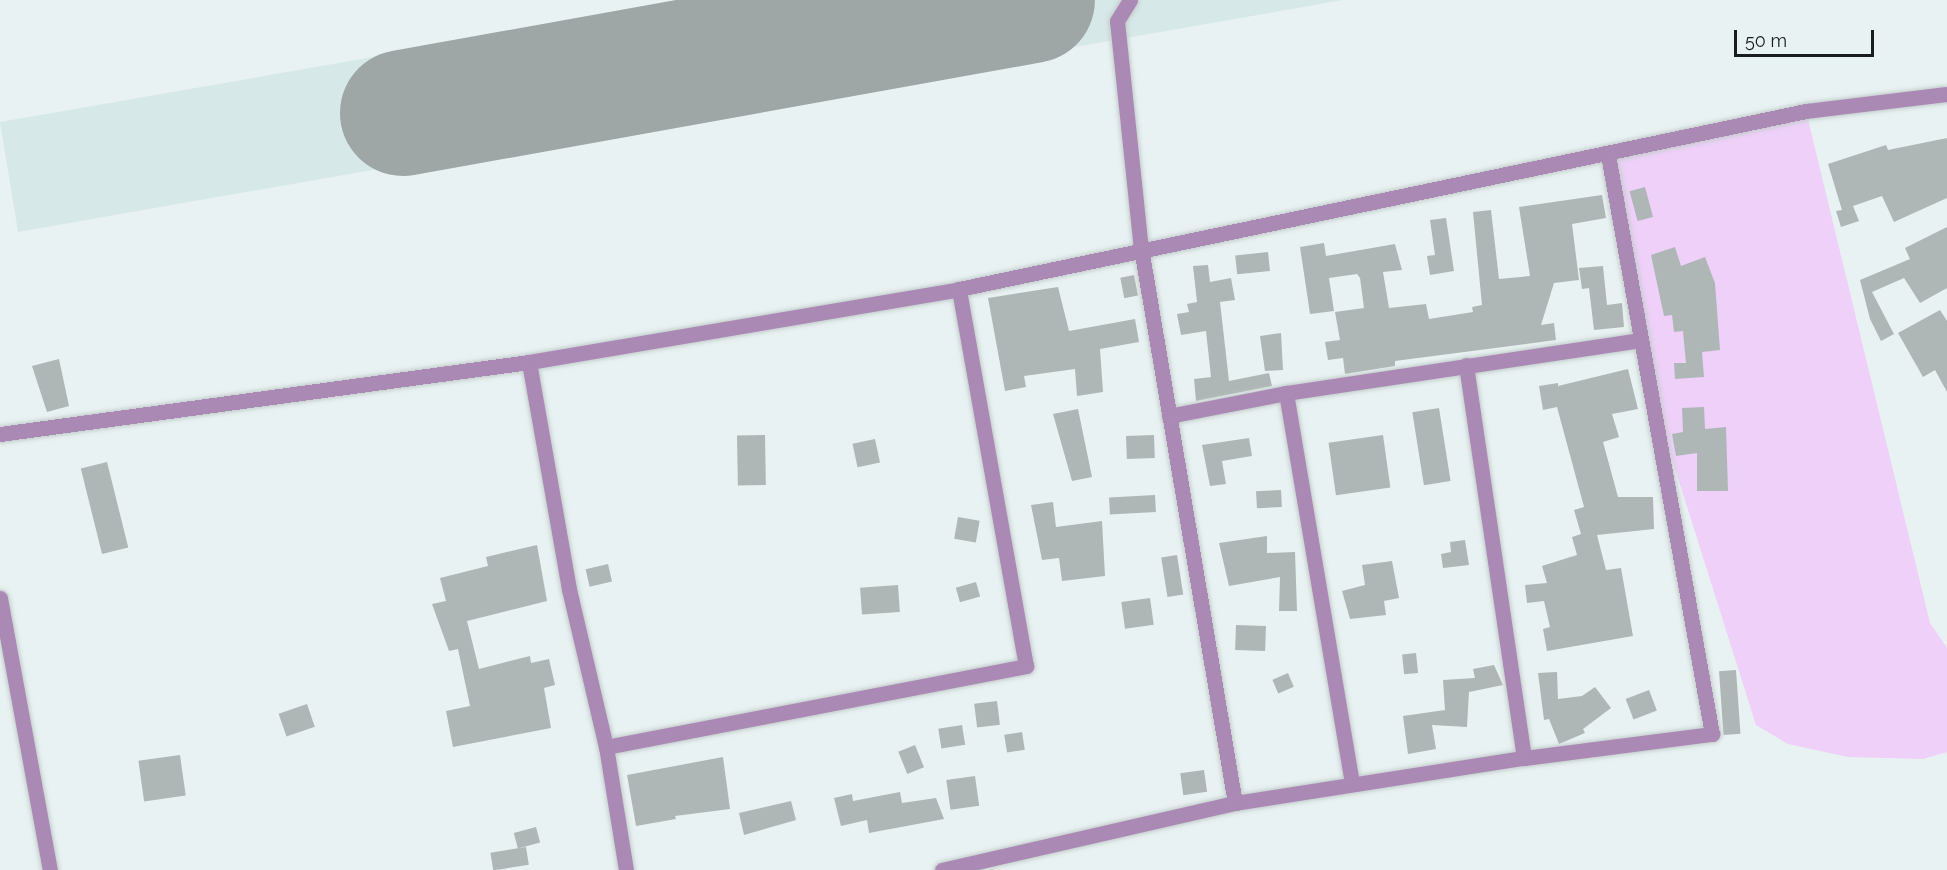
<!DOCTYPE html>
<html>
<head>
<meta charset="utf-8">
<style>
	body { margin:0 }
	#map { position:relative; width:1947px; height:870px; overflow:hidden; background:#e9f2f2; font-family:Raleway,sans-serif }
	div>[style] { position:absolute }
	.built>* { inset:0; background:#d6e8e7 }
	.green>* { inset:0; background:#eed0f8 }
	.runway>* { height:126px; margin:-63px; padding:0 63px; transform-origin:63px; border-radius:63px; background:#9ea6a6 }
	.building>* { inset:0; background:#aeb7b6; transform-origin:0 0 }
	.roads { filter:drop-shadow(0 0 2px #c4cccc) drop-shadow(0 0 2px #c4cccc) }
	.minor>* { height:15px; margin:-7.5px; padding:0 7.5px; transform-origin:7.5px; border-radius:7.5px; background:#aa8ab5 }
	span { translate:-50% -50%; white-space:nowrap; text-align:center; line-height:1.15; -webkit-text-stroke:4.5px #e9f2f2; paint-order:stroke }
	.scale { position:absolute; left:1734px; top:30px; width:140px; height:27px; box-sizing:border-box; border:3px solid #1a1d1d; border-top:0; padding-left:8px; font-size:18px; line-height:21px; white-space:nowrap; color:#1a1d1d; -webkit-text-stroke:4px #e9f2f2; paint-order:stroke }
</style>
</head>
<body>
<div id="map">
	<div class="built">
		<div style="clip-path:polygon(700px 0,1343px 0,18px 232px,0 122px)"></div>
	</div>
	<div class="green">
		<div style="clip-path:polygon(1806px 111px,1930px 623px,1947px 648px,1947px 752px,1923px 759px,1848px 757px,1788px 744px,1756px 725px,1665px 437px,1615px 158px)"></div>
	</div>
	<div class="runway">
		<div style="left:403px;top:113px;width:639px;rotate:-10.18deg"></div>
	</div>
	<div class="building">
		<div style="clip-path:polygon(1947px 138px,1947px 198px,1894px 222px,1882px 196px,1853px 206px,1859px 221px,1841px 227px,1836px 211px,1842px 210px,1828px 164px,1886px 145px,1888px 150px)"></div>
		<div style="left:1645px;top:187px;width:31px;height:16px;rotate:75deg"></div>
		<div style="clip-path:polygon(1602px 195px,1606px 218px,1572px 224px,1579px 280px,1554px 283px,1541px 325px,1554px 323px,1556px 340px,1395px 361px,1395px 366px,1345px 374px,1343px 358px,1328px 360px,1325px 342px,1340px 340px,1335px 312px,1364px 308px,1360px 278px,1357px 274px,1329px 278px,1334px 311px,1310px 314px,1300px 247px,1324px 243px,1326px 256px,1395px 244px,1402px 270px,1383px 272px,1389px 308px,1426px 304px,1429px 319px,1473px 312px,1472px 307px,1482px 305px,1473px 212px,1491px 210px,1499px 279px,1530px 276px,1519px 207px)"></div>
		<div style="clip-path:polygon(1446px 218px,1454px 271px,1430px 275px,1427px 256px,1435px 255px,1430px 220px)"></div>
		<div style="clip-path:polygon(1947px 227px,1947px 288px,1920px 303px,1904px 278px,1872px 292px,1894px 334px,1881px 341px,1870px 319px,1860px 280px,1910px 259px,1905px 248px)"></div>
		<div style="clip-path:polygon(1675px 247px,1681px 266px,1705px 257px,1715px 283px,1720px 350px,1702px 352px,1704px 377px,1675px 379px,1674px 363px,1686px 363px,1683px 331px,1674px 332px,1672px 315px,1664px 316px,1651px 255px)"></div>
		<div style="left:1268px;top:252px;width:19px;height:33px;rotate:84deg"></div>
		<div style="clip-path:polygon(1208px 265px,1210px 282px,1231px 278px,1235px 300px,1220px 302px,1229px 381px,1269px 373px,1272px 386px,1196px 401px,1194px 379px,1211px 377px,1206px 331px,1181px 335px,1177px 314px,1189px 312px,1187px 304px,1197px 302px,1193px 266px)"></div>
		<div style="clip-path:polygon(1603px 266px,1607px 305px,1622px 303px,1624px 327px,1594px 330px,1589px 288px,1582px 289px,1579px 268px)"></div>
		<div style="left:1134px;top:275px;width:21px;height:14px;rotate:79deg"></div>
		<div style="clip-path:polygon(1058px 287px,1069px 331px,1135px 319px,1139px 342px,1100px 349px,1103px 392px,1077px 396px,1075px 369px,1024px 376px,1026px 387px,1005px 391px,988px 298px)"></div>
		<div style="clip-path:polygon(1940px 310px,1947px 321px,1947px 392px,1935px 370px,1923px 377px,1898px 333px)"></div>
		<div style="clip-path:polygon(1281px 333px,1283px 370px,1265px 371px,1260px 336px)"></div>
		<div style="clip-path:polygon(59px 359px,69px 406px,47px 412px,32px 366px)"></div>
		<div style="clip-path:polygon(1628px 369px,1638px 409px,1612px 414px,1619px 437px,1603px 442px,1618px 497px,1653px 497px,1654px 529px,1597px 535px,1606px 570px,1621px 568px,1633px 636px,1547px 651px,1543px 629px,1550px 627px,1544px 601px,1527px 603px,1525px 585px,1547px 583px,1542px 566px,1577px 555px,1572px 537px,1581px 534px,1574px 510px,1584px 507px,1557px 407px,1543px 410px,1539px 386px,1558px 383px,1558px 386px)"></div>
		<div style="clip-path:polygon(1704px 407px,1705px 429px,1726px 427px,1728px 491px,1697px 491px,1697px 453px,1676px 456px,1672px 434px,1683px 432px,1682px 408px)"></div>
		<div style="left:1439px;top:408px;width:74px;height:27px;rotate:81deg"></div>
		<div style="clip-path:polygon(1078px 409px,1092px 477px,1072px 481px,1053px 414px)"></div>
		<div style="left:765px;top:435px;width:50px;height:28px;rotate:89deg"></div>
		<div style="left:1154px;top:435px;width:23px;height:28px;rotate:88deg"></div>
		<div style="left:1383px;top:435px;width:53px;height:55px;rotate:82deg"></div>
		<div style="clip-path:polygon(1249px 438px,1252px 456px,1222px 461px,1226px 484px,1210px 486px,1202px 445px)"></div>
		<div style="left:875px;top:439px;width:24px;height:23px;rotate:78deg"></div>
		<div style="left:107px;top:462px;width:88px;height:27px;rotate:76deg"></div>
		<div style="left:1281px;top:490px;width:17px;height:25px;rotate:87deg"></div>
		<div style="left:1155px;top:495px;width:17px;height:46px;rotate:87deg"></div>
		<div style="clip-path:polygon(1053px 502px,1056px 527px,1102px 521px,1105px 576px,1062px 581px,1059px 558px,1042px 560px,1031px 505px)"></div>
		<div style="left:958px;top:517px;width:22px;height:22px;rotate:10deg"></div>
		<div style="clip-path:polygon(1267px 536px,1267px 553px,1295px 552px,1297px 611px,1279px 611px,1280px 577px,1229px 586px,1219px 543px)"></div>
		<div style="clip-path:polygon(1465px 540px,1469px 565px,1443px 568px,1441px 554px,1451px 552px,1450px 542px)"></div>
		<div style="clip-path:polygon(537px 545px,547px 601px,467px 621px,479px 669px,530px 656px,531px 663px,549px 659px,555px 685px,544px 688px,551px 728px,453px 747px,446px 711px,470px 706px,458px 649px,449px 651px,432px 604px,446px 601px,440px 578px,488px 566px,486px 557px)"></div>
		<div style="left:1177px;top:555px;width:40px;height:16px;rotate:81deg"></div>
		<div style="clip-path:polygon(1392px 561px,1399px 598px,1384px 601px,1386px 615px,1350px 619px,1342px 591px,1365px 585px,1362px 565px)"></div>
		<div style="left:608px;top:564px;width:18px;height:23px;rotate:77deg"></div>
		<div style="left:976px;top:582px;width:15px;height:21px;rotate:74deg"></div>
		<div style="left:898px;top:585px;width:27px;height:38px;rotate:86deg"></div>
		<div style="left:1150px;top:598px;width:27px;height:29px;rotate:82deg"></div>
		<div style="left:1236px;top:625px;width:30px;height:25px;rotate:2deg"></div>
		<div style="left:1416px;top:653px;width:20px;height:14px;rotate:84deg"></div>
		<div style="clip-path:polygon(1494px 665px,1503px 685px,1469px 692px,1467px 727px,1432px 725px,1436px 749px,1408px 754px,1403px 716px,1445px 710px,1443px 680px,1475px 678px,1473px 669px)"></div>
		<div style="left:1736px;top:670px;width:64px;height:17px;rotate:86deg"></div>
		<div style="clip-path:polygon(1557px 672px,1558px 699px,1582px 696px,1595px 687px,1611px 708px,1583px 729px,1585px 733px,1559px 744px,1549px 719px,1544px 720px,1538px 673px)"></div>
		<div style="left:1288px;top:673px;width:15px;height:17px;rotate:67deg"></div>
		<div style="left:1649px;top:690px;width:22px;height:25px;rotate:69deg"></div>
		<div style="left:997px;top:701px;width:24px;height:23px;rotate:83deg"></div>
		<div style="left:307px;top:704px;width:24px;height:30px;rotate:71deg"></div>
		<div style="left:962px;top:725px;width:20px;height:24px;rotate:81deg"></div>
		<div style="left:1022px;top:732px;width:18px;height:18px;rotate:81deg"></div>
		<div style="left:915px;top:745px;width:24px;height:18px;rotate:68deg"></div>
		<div style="left:180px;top:755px;width:41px;height:42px;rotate:82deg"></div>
		<div style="clip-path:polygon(723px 757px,730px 809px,675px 816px,676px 819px,636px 826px,627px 775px)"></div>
		<div style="left:1204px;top:770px;width:22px;height:24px;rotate:82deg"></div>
		<div style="left:975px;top:776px;width:30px;height:29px;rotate:82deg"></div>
		<div style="clip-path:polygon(900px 792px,902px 803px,936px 798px,944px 819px,869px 833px,867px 820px,841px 826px,834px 798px,852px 794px,853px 801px)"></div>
		<div style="clip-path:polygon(791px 801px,796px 820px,744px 835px,739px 813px)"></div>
		<div style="left:536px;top:827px;width:16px;height:23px;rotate:75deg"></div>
		<div style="left:526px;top:847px;width:18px;height:36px;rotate:81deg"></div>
	</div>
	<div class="roads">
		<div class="minor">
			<div style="left:1130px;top:0;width:25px;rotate:122deg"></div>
			<div style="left:1117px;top:21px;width:228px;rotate:84deg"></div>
			<div style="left:1141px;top:248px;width:563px;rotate:80.39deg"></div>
			<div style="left:1466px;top:365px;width:397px;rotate:81.6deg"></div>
			<div style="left:1286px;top:393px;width:396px;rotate:80.4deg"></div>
			<div style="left:1169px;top:416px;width:119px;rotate:-11.1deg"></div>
			<div style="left:1286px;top:393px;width:358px;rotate:-8.5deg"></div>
			<div style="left:0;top:434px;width:534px;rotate:-7.75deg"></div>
			<div style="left:0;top:598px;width:277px;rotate:79.6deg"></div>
			<div style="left:606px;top:747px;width:428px;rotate:-10.9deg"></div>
			<div style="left:1026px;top:666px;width:383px;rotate:-100.1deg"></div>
			<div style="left:626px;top:870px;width:125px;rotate:-99.2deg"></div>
			<div style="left:606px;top:747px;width:162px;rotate:-103.2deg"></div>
			<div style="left:569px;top:589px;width:230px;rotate:-100deg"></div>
			<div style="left:529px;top:362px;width:436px;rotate:-9.6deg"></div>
			<div style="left:959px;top:289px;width:866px;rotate:-11.87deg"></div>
			<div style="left:1806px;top:111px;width:142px;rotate:-6.9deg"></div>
			<div style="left:942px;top:870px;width:301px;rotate:-12.9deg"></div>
			<div style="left:1235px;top:803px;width:292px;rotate:-8.9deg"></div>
			<div style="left:1524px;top:758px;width:190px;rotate:-7.3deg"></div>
			<div style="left:1712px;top:734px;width:588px;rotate:-100.18deg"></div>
		</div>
	</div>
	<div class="scale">50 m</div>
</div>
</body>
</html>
